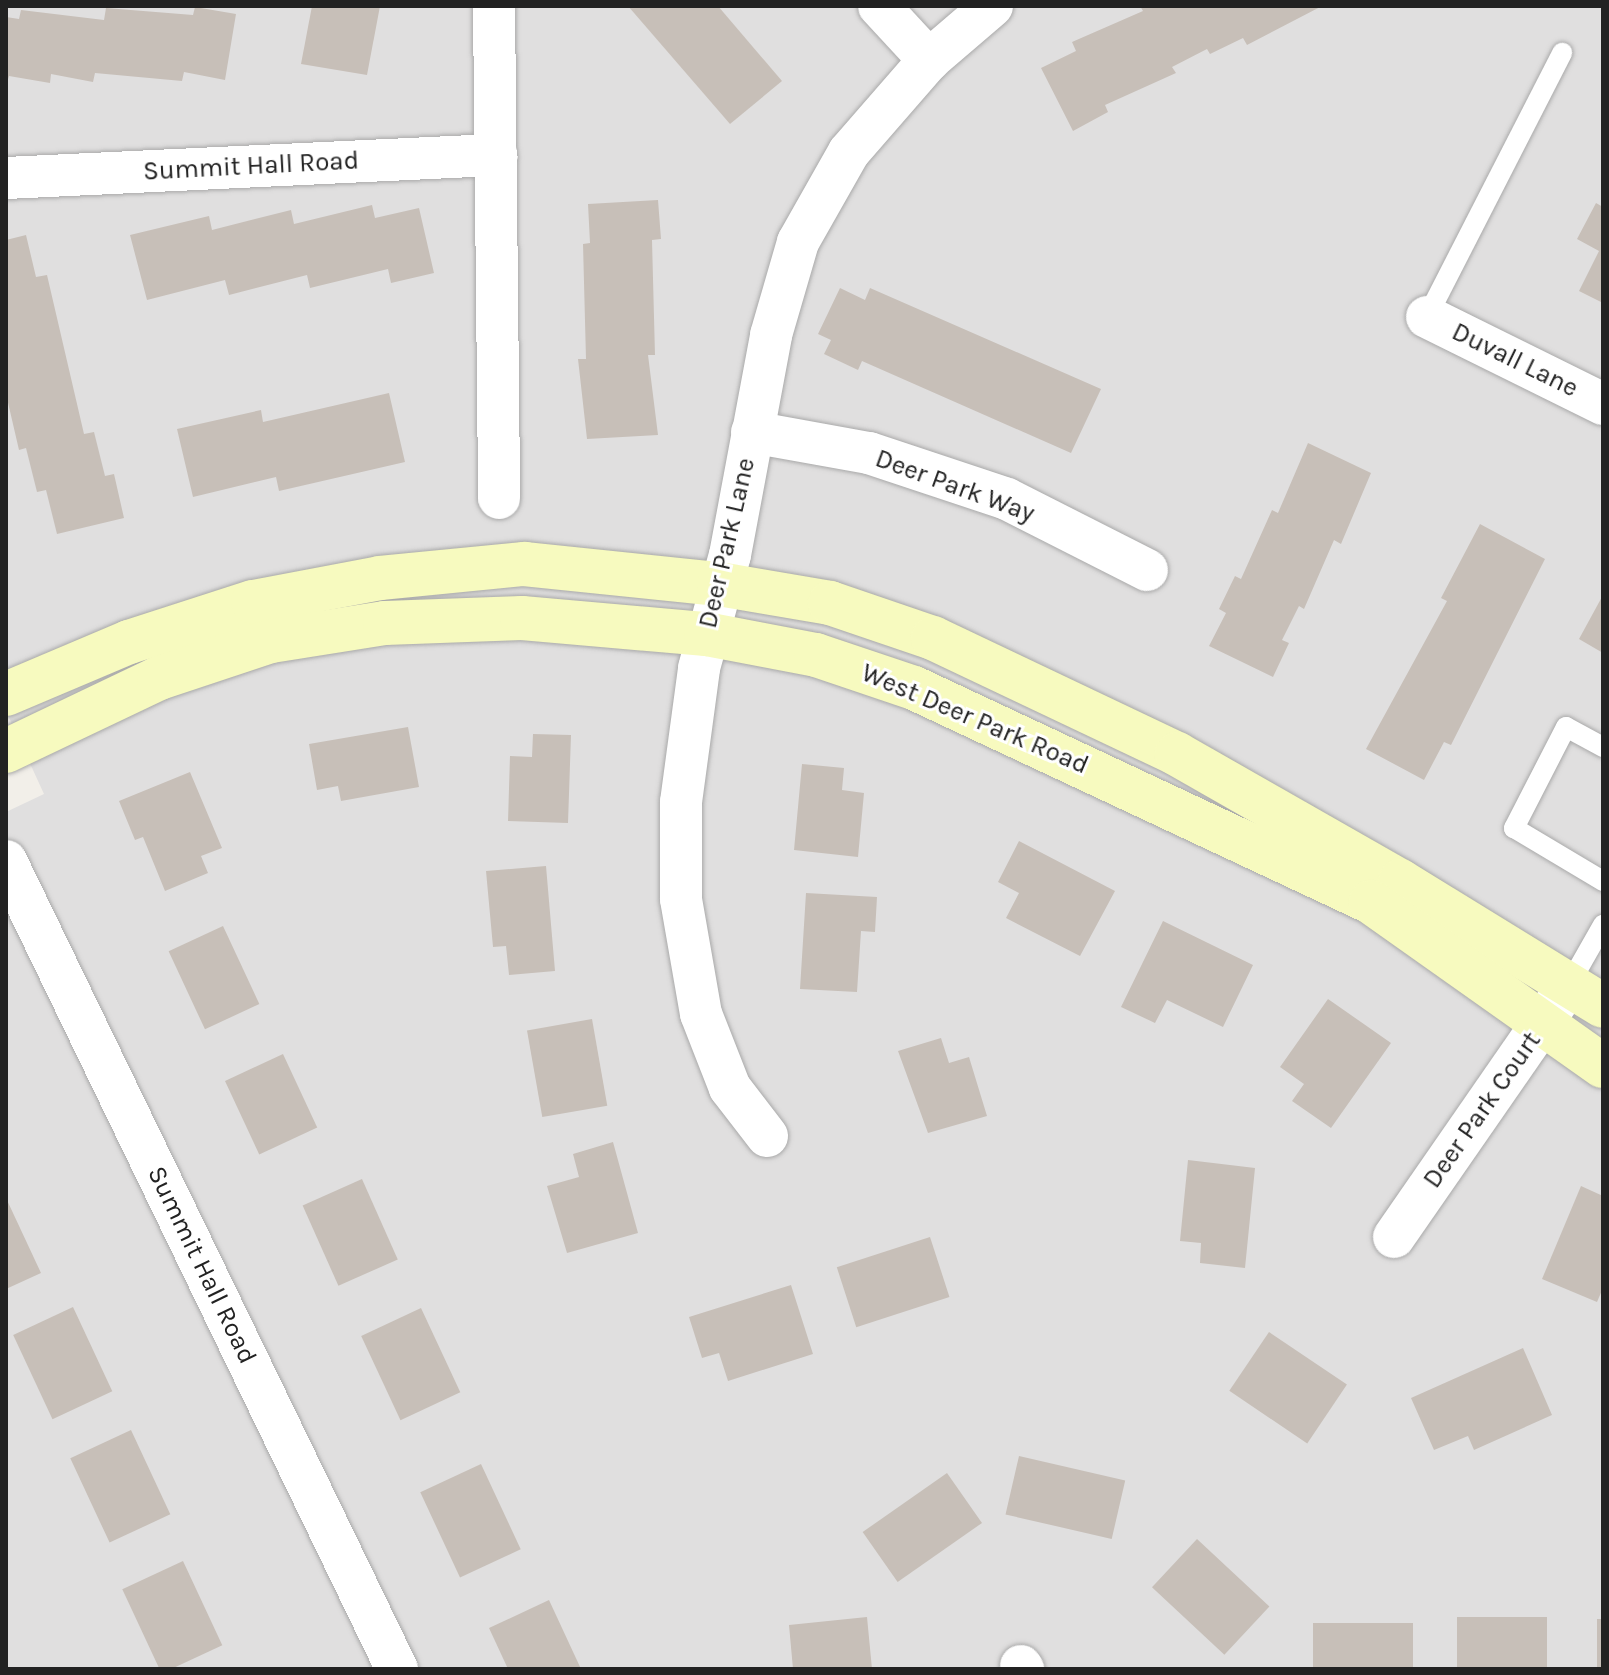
<!DOCTYPE html>
<html>
<head>
<meta charset="utf-8">
<style>
	body { margin:0 }
	#map { position:relative; width:1609px; height:1675px; overflow:hidden; background:#f2efe9; font-family:Karla,sans-serif }
	div>[style] { position:absolute }
	.residential>* { inset:0; background:#e0dfdf }
	.building>* { inset:0; background:#c7bfb8; transform-origin:0 0 }
	.roads { filter:drop-shadow(0 0 2px #a9a9a9) drop-shadow(0 0 2px #a9a9a9) }
	.lane>* { height:20px; margin:-10px; padding:0 10px; transform-origin:10px; border-radius:10px; background:#fff }
	.street>* { height:42px; margin:-21px; padding:0 21px; transform-origin:21px; border-radius:21px; background:#fff }
	.secondary>* { height:44px; margin:-22px; padding:0 22px; transform-origin:22px; border-radius:22px; background:#f7fabf }
	span { translate:-50% -50%; white-space:nowrap; text-align:center; line-height:1.15; -webkit-text-stroke:6px #fff; paint-order:stroke }
	.street-label { font-size:26px; color:#222 }
	.frame { position:absolute; inset:0; border:8px solid #222; pointer-events:none }
</style>
</head>
<body>
<div id="map">
	<div class="residential">
		<div style="clip-path:polygon(6px 6px,1603px 6px,1603px 1669px,6px 1669px,6px 812px,44px 794px,6px 711px)"></div>
	</div>
	<div class="building">
		<div style="clip-path:polygon(312px 6px,380px 6px,367px 75px,301px 64px)"></div>
		<div style="clip-path:polygon(628px 6px,718px 6px,782px 81px,730px 124px)"></div>
		<div style="clip-path:polygon(1140px 6px,1322px 6px,1247px 45px,1243px 38px,1210px 54px,1207px 49px,1172px 67px,1176px 73px,1105px 105px,1108px 112px,1073px 131px,1041px 68px,1076px 51px,1072px 42px,1143px 11px)"></div>
		<div style="clip-path:polygon(195px 7px,236px 14px,225px 80px,184px 72px,182px 81px,95px 73px,93px 82px,51px 74px,50px 83px,9px 76px,6px 86px,6px 17px,19px 19px,21px 10px,104px 20px,106px 8px,193px 15px)"></div>
		<div style="clip-path:polygon(658px 200px,661px 239px,652px 240px,655px 355px,648px 355px,658px 435px,587px 439px,578px 359px,586px 359px,583px 244px,590px 243px,588px 204px)"></div>
		<div style="clip-path:polygon(1596px 203px,1603px 207px,1603px 303px,1579px 291px,1599px 251px,1577px 239px)"></div>
		<div style="clip-path:polygon(372px 205px,375px 218px,419px 208px,434px 273px,391px 283px,388px 269px,310px 288px,307px 275px,229px 295px,225px 280px,147px 300px,130px 235px,209px 216px,212px 230px,291px 210px,294px 224px)"></div>
		<div style="clip-path:polygon(26px 235px,36px 277px,47px 275px,84px 434px,94px 432px,105px 476px,114px 474px,124px 518px,57px 534px,46px 490px,37px 492px,26px 448px,19px 450px,6px 394px,6px 240px)"></div>
		<div style="clip-path:polygon(840px 288px,865px 300px,870px 288px,1101px 389px,1071px 453px,862px 361px,858px 370px,824px 354px,831px 340px,818px 334px)"></div>
		<div style="clip-path:polygon(389px 393px,405px 462px,279px 491px,276px 477px,193px 497px,177px 429px,261px 410px,263px 422px)"></div>
		<div style="clip-path:polygon(1308px 443px,1371px 473px,1341px 544px,1334px 540px,1304px 609px,1299px 606px,1282px 640px,1289px 643px,1273px 677px,1209px 646px,1226px 613px,1219px 609px,1235px 576px,1241px 579px,1272px 510px,1278px 513px)"></div>
		<div style="clip-path:polygon(1480px 524px,1545px 559px,1451px 745px,1444px 742px,1424px 780px,1366px 749px,1447px 601px,1441px 598px)"></div>
		<div style="clip-path:polygon(1603px 595px,1603px 653px,1579px 639px)"></div>
		<div style="clip-path:polygon(408px 727px,419px 787px,341px 801px,338px 786px,317px 790px,309px 744px)"></div>
		<div style="clip-path:polygon(533px 734px,571px 735px,568px 823px,508px 821px,510px 756px,532px 757px)"></div>
		<div style="clip-path:polygon(802px 764px,844px 768px,842px 790px,864px 793px,858px 857px,794px 850px)"></div>
		<div style="clip-path:polygon(190px 772px,222px 848px,201px 856px,208px 873px,165px 891px,143px 837px,135px 840px,119px 801px)"></div>
		<div style="clip-path:polygon(1019px 841px,1115px 891px,1080px 956px,1006px 918px,1019px 893px,998px 882px)"></div>
		<div style="clip-path:polygon(546px 866px,555px 971px,509px 975px,506px 946px,493px 947px,486px 871px)"></div>
		<div style="clip-path:polygon(806px 893px,877px 897px,875px 932px,861px 931px,857px 992px,800px 989px)"></div>
		<div style="clip-path:polygon(1163px 921px,1253px 965px,1223px 1027px,1167px 1000px,1155px 1023px,1121px 1007px)"></div>
		<div style="left:223px;top:926px;width:86px;height:60px;rotate:65deg"></div>
		<div style="clip-path:polygon(1328px 999px,1391px 1043px,1331px 1128px,1292px 1101px,1304px 1084px,1280px 1067px)"></div>
		<div style="left:592px;top:1019px;width:88px;height:66px;rotate:80deg"></div>
		<div style="clip-path:polygon(941px 1038px,949px 1063px,969px 1057px,987px 1116px,928px 1133px,898px 1051px)"></div>
		<div style="left:283px;top:1054px;width:81px;height:64px;rotate:65deg"></div>
		<div style="clip-path:polygon(613px 1142px,638px 1233px,567px 1253px,547px 1186px,579px 1177px,573px 1154px)"></div>
		<div style="clip-path:polygon(1188px 1160px,1255px 1168px,1245px 1268px,1200px 1263px,1201px 1243px,1180px 1241px)"></div>
		<div style="left:362px;top:1179px;width:88px;height:65px;rotate:66deg"></div>
		<div style="clip-path:polygon(1581px 1186px,1603px 1196px,1603px 1288px,1597px 1302px,1542px 1279px)"></div>
		<div style="clip-path:polygon(6px 1198px,41px 1273px,6px 1289px)"></div>
		<div style="left:930px;top:1237px;width:63px;height:98px;rotate:72deg"></div>
		<div style="clip-path:polygon(791px 1285px,813px 1354px,728px 1381px,719px 1353px,702px 1358px,689px 1317px)"></div>
		<div style="left:73px;top:1307px;width:93px;height:66px;rotate:65deg"></div>
		<div style="left:421px;top:1308px;width:93px;height:66px;rotate:65deg"></div>
		<div style="left:1269px;top:1332px;width:94px;height:71px;rotate:34deg"></div>
		<div style="clip-path:polygon(1523px 1348px,1552px 1415px,1474px 1450px,1468px 1436px,1434px 1450px,1411px 1398px)"></div>
		<div style="left:131px;top:1430px;width:93px;height:67px;rotate:65deg"></div>
		<div style="left:1019px;top:1456px;width:109px;height:60px;rotate:13deg"></div>
		<div style="left:481px;top:1464px;width:94px;height:67px;rotate:65deg"></div>
		<div style="left:947px;top:1473px;width:61px;height:103px;rotate:55deg"></div>
		<div style="left:1197px;top:1539px;width:99px;height:66px;rotate:43deg"></div>
		<div style="left:183px;top:1561px;width:93px;height:67px;rotate:65deg"></div>
		<div style="clip-path:polygon(549px 1600px,581px 1669px,508px 1669px,489px 1628px)"></div>
		<div style="clip-path:polygon(867px 1617px,872px 1669px,793px 1669px,789px 1625px)"></div>
		<div style="left:1547px;top:1617px;width:52px;height:90px;rotate:90deg"></div>
		<div style="left:1597px;top:1619px;width:6px;height:50px"></div>
		<div style="left:1313px;top:1623px;width:100px;height:46px"></div>
	</div>
	<div class="roads">
		<div class="lane">
			<div style="left:1427px;top:317px;width:297px;rotate:-62.9deg"></div>
			<div style="left:1603px;top:747px;width:42px;rotate:-151.6deg"></div>
			<div style="left:1566px;top:727px;width:114px;rotate:117.2deg"></div>
			<div style="left:1514px;top:828px;width:104px;rotate:30.8deg"></div>
			<div style="left:1570px;top:983px;width:67px;rotate:-60.4deg"></div>
		</div>
		<div class="street">
			<div style="left:494px;top:6px;width:492px;rotate:89.4deg"></div>
			<div style="left:879px;top:6px;width:74px;rotate:47.2deg"></div>
			<div style="left:6px;top:178px;width:491px;rotate:-2.7deg"></div>
			<div style="left:1427px;top:317px;width:196px;rotate:26.3deg"></div>
			<div style="left:752px;top:432px;width:119px;rotate:10.2deg"></div>
			<div style="left:869px;top:453px;width:145px;rotate:18.4deg"></div>
			<div style="left:1007px;top:499px;width:157px;rotate:26.9deg"></div>
			<div style="left:6px;top:861px;width:898px;rotate:64.18deg"></div>
			<div style="left:767px;top:1136px;width:61px;rotate:-127.6deg"></div>
			<div style="left:730px;top:1088px;width:79px;rotate:-111.4deg"></div>
			<div style="left:701px;top:1014px;width:117px;rotate:-99.9deg"></div>
			<div style="left:681px;top:899px;width:97px;rotate:-90deg"></div>
			<div style="left:681px;top:802px;width:135px;rotate:-82.3deg"></div>
			<div style="left:699px;top:668px;width:117px;rotate:-74.7deg"></div>
			<div style="left:730px;top:555px;width:224px;rotate:-79.4deg"></div>
			<div style="left:771px;top:335px;width:97px;rotate:-73.8deg"></div>
			<div style="left:798px;top:242px;width:103px;rotate:-60.5deg"></div>
			<div style="left:849px;top:152px;width:122px;rotate:-49deg"></div>
			<div style="left:929px;top:60px;width:83px;rotate:-40.6deg"></div>
			<div style="left:1394px;top:1237px;width:295px;rotate:-55.3deg"></div>
			<div style="left:1021px;top:1666px;width:4px;rotate:56deg"></div>
		</div>
		<div class="secondary">
			<div style="left:6px;top:694px;width:134px;rotate:-22.9deg"></div>
			<div style="left:129px;top:642px;width:130px;rotate:-17.9deg"></div>
			<div style="left:253px;top:602px;width:129px;rotate:-10.7deg"></div>
			<div style="left:380px;top:578px;width:145px;rotate:-5.6deg"></div>
			<div style="left:524px;top:564px;width:196px;rotate:5.9deg"></div>
			<div style="left:719px;top:584px;width:113px;rotate:9.7deg"></div>
			<div style="left:830px;top:603px;width:109px;rotate:18.8deg"></div>
			<div style="left:933px;top:638px;width:270px;rotate:25.4deg"></div>
			<div style="left:1177px;top:754px;width:257px;rotate:29.7deg"></div>
			<div style="left:1400px;top:881px;width:238px;rotate:31.6deg"></div>
			<div style="left:6px;top:751px;width:170px;rotate:-25.5deg"></div>
			<div style="left:159px;top:678px;width:118px;rotate:-18.3deg"></div>
			<div style="left:271px;top:641px;width:115px;rotate:-9deg"></div>
			<div style="left:385px;top:623px;width:137px;rotate:-2.1deg"></div>
			<div style="left:522px;top:618px;width:185px;rotate:5deg"></div>
			<div style="left:706px;top:634px;width:112px;rotate:10.8deg"></div>
			<div style="left:816px;top:655px;width:103px;rotate:18.6deg"></div>
			<div style="left:914px;top:688px;width:505px;rotate:25.09deg"></div>
			<div style="left:1371px;top:902px;width:284px;rotate:35.3deg"></div>
		</div>
	</div>
	<div class="street-label">
		<span style="left:251px;top:166px;rotate:-3deg">Summit Hall Road</span>
		<span style="left:1515px;top:360px;rotate:26deg">Duvall Lane</span>
		<span style="left:955px;top:486px;rotate:20deg">Deer Park Way</span>
		<span style="left:727px;top:543px;rotate:-77deg">Deer Park Lane</span>
		<span style="left:975px;top:719px;rotate:23deg">West Deer Park Road</span>
		<span style="left:1482px;top:1110px;rotate:-55deg">Deer Park Court</span>
		<span style="left:202px;top:1265px;rotate:64deg">Summit Hall Road</span>
	</div>
	<div class="frame"></div>
</div>
</body>
</html>
